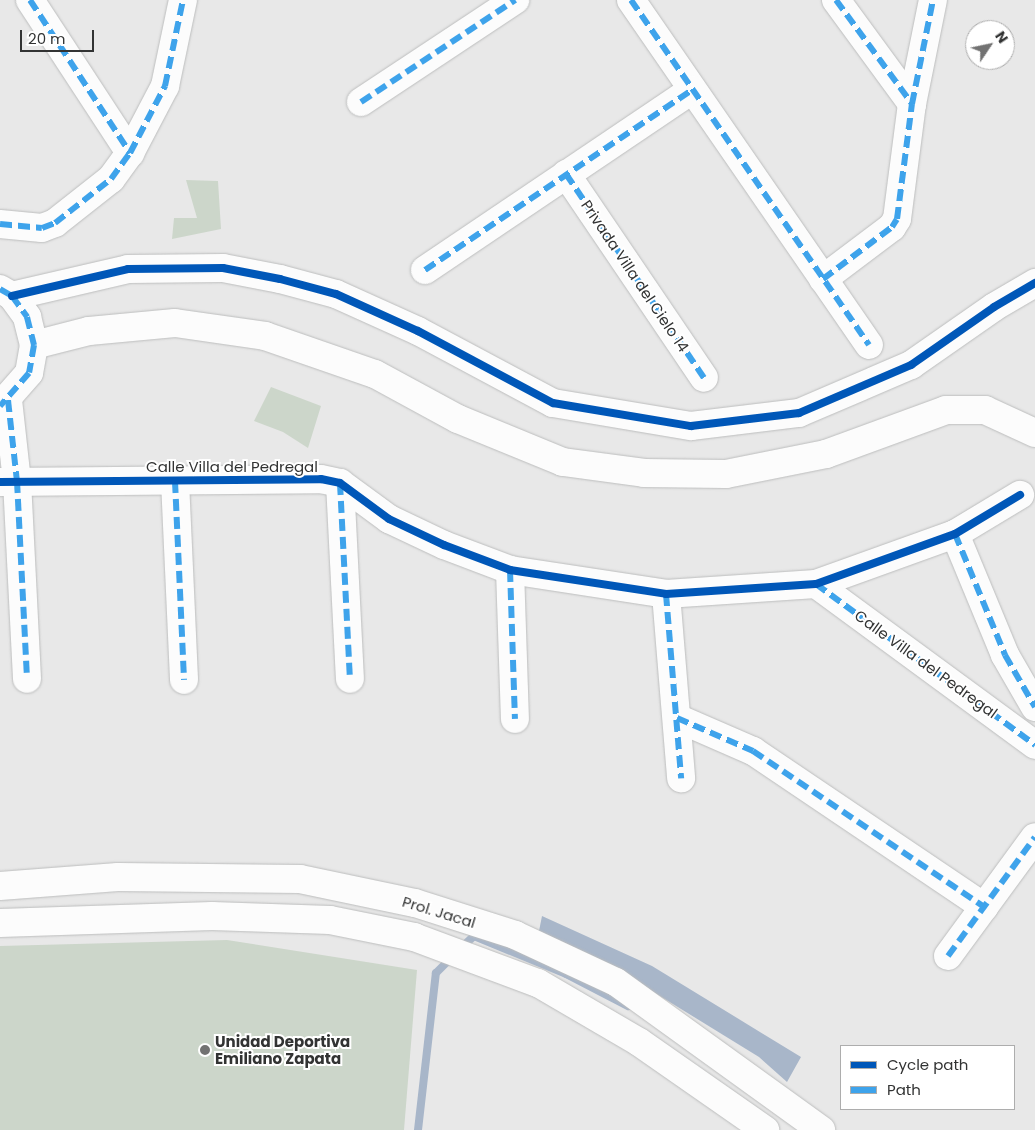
<!DOCTYPE html>
<html>
<head>
<meta charset="utf-8">
<style>
	body { margin:0 }
	#map { position:relative; width:1035px; height:1130px; overflow:hidden; background:#e8e8e8; font-family:Poppins,sans-serif }
	div>[style] { position:absolute }
	.green>* { inset:0; background:#ccd6ca }
	.water>* { inset:0; background:#a8b6c9 }
	.stream>* { height:8px; margin:-4px; padding:0 4px; transform-origin:4px; border-radius:4px; background:#a8b6c9 }
	.roads { filter:drop-shadow(0 0 1px #bcbdbd) drop-shadow(0 0 1px #bcbdbd) }
	.minor>* { height:28px; margin:-14px; padding:0 14px; transform-origin:14px; border-radius:14px; background:#fcfcfc }
	.quiet>* { height:6px; margin-top:-3px; transform-origin:0; background:repeating-linear-gradient(90deg,#3ea3eb 0 12px,transparent 0 18px) }
	.cycleway>* { height:8px; margin:-4px; padding:0 4px; transform-origin:4px; border-radius:4px; background:#0057b8 }
	.dots>* { width:14px; height:14px; translate:-50% -50%; box-sizing:border-box; border:2px solid #fff; border-radius:50% }
	span { translate:-50% -50%; white-space:nowrap; text-align:center; line-height:1.15; -webkit-text-stroke:4px #fff; paint-order:stroke }
	.street-label { font-size:15px; color:#323333 }
	.poi-label { font-size:15px; color:#323333; font-weight:700 }
	.left { translate:0 -50%; text-align:left }
	.legend { position:absolute; left:840px; top:1045px; width:175px; height:65px; box-sizing:border-box; background:#fff; border:1px solid #adadad; margin:0; padding:6px 9px; list-style:none; font-size:15px; color:#323333 }
	.legend li { display:flex; align-items:center; gap:10px; height:25px }
	.legend b { width:25px; border:1px solid #adadad }
	.north { position:absolute; left:965px; top:20px; width:50px; height:50px; box-sizing:border-box; background:#fff; border:1px solid #adadad; border-radius:50%; rotate:56deg; font-size:14px; font-weight:700; line-height:20px; text-align:center; color:#323333 }
	.north::after { content:''; display:block; margin:auto; width:18px; height:22px; background:#727272; clip-path:polygon(50% 0,100% 100%,50% 72%,0 100%) }
	.scale { position:absolute; left:20px; top:30px; width:74px; height:22px; box-sizing:border-box; border:2px solid #323333; border-top:0; padding-left:6px; font-size:15px; line-height:18px; white-space:nowrap; color:#323333; -webkit-text-stroke:4px #fff; paint-order:stroke }
</style>
</head>
<body>
<div id="map">
	<div class="green">
		<div style="clip-path:polygon(186px 180px,218px 181px,221px 229px,172px 239px,174px 218px,197px 218px)"></div>
		<div style="clip-path:polygon(271px 387px,321px 406px,308px 448px,283px 432px,254px 421px)"></div>
		<div style="clip-path:polygon(227px 940px,417px 970px,404px 1130px,0 1130px,0 946px)"></div>
	</div>
	<div class="water">
		<div style="clip-path:polygon(542px 916px,652px 966px,801px 1057px,787px 1082px,759px 1057px,642px 985px,539px 931px)"></div>
	</div>
	<div class="stream">
		<div style="left:460px;top:949px;width:19px;rotate:-43deg"></div>
		<div style="left:474px;top:936px;width:100px;rotate:22.4deg"></div>
		<div style="left:566px;top:974px;width:70px;rotate:27.3deg"></div>
		<div style="left:418px;top:1130px;width:158px;rotate:-83.5deg"></div>
		<div style="left:436px;top:973px;width:23px;rotate:-45deg"></div>
	</div>
	<div class="roads">
		<div class="minor">
			<div style="left:30px;top:0;width:183px;rotate:56.8deg"></div>
			<div style="left:631px;top:0;width:419px;rotate:55.4deg"></div>
			<div style="left:836px;top:0;width:129px;rotate:53.8deg"></div>
			<div style="left:361px;top:102px;width:185px;rotate:-33.5deg"></div>
			<div style="left:566px;top:174px;width:246px;rotate:55.9deg"></div>
			<div style="left:0;top:224px;width:42px;rotate:5.4deg"></div>
			<div style="left:42px;top:228px;width:14px;rotate:-21deg"></div>
			<div style="left:55px;top:223px;width:71px;rotate:-38.2deg"></div>
			<div style="left:111px;top:179px;width:32px;rotate:-54deg"></div>
			<div style="left:130px;top:153px;width:76px;rotate:-62.4deg"></div>
			<div style="left:165px;top:86px;width:88px;rotate:-78.2deg"></div>
			<div style="left:425px;top:270px;width:322px;rotate:-34deg"></div>
			<div style="left:823px;top:279px;width:86px;rotate:-37deg"></div>
			<div style="left:892px;top:227px;width:9px;rotate:-58deg"></div>
			<div style="left:897px;top:219px;width:116px;rotate:-82.6deg"></div>
			<div style="left:912px;top:104px;width:106px;rotate:-78.6deg"></div>
			<div style="left:0;top:289px;width:14px;rotate:30deg"></div>
			<div style="left:12px;top:296px;width:26px;rotate:54deg"></div>
			<div style="left:27px;top:317px;width:29px;rotate:76deg"></div>
			<div style="left:34px;top:345px;width:28px;rotate:100deg"></div>
			<div style="left:29px;top:373px;width:44px;rotate:131.3deg"></div>
			<div style="left:12px;top:296px;width:119px;rotate:-13.1deg"></div>
			<div style="left:128px;top:269px;width:95px;rotate:-0.6deg"></div>
			<div style="left:223px;top:268px;width:58px;rotate:10.9deg"></div>
			<div style="left:280px;top:279px;width:58px;rotate:15deg"></div>
			<div style="left:336px;top:294px;width:90px;rotate:24.3deg"></div>
			<div style="left:418px;top:331px;width:153px;rotate:28.1deg"></div>
			<div style="left:553px;top:403px;width:140px;rotate:9.5deg"></div>
			<div style="left:691px;top:426px;width:109px;rotate:-6.9deg"></div>
			<div style="left:799px;top:413px;width:122px;rotate:-23.2deg"></div>
			<div style="left:911px;top:365px;width:101px;rotate:-34.9deg"></div>
			<div style="left:994px;top:307px;width:48px;rotate:-30.3deg"></div>
			<div style="left:34px;top:345px;width:57px;rotate:-14.3deg"></div>
			<div style="left:89px;top:331px;width:86px;rotate:-5.3deg"></div>
			<div style="left:175px;top:323px;width:91px;rotate:8.2deg"></div>
			<div style="left:265px;top:336px;width:116px;rotate:19.1deg"></div>
			<div style="left:375px;top:374px;width:94px;rotate:28.5deg"></div>
			<div style="left:458px;top:419px;width:113px;rotate:22.3deg"></div>
			<div style="left:563px;top:462px;width:82px;rotate:7.7deg"></div>
			<div style="left:644px;top:473px;width:82px;rotate:0.7deg"></div>
			<div style="left:726px;top:474px;width:102px;rotate:-11.3deg"></div>
			<div style="left:826px;top:454px;width:128px;rotate:-20.1deg"></div>
			<div style="left:946px;top:410px;width:39px"></div>
			<div style="left:985px;top:410px;width:55px;rotate:24.7deg"></div>
			<div style="left:8px;top:400px;width:81px;rotate:83.7deg"></div>
			<div style="left:17px;top:481px;width:198px;rotate:87.1deg"></div>
			<div style="left:175px;top:481px;width:199px;rotate:87.4deg"></div>
			<div style="left:0;top:482px;width:321px;rotate:-0.5deg"></div>
			<div style="left:321px;top:479px;width:19px;rotate:12deg"></div>
			<div style="left:340px;top:483px;width:61px;rotate:36.3deg"></div>
			<div style="left:389px;top:519px;width:61px;rotate:25.3deg"></div>
			<div style="left:444px;top:545px;width:71px;rotate:20.7deg"></div>
			<div style="left:510px;top:570px;width:158px;rotate:8.7deg"></div>
			<div style="left:666px;top:594px;width:150px;rotate:-3.8deg"></div>
			<div style="left:816px;top:584px;width:148px;rotate:-19.8deg"></div>
			<div style="left:955px;top:534px;width:76px;rotate:-31deg"></div>
			<div style="left:340px;top:483px;width:196px;rotate:87.1deg"></div>
			<div style="left:955px;top:534px;width:131px;rotate:67.5deg"></div>
			<div style="left:1005px;top:655px;width:60px;rotate:60deg"></div>
			<div style="left:510px;top:570px;width:149px;rotate:88.1deg"></div>
			<div style="left:816px;top:584px;width:272px;rotate:36.3deg"></div>
			<div style="left:666px;top:594px;width:185px;rotate:85.3deg"></div>
			<div style="left:677px;top:718px;width:83px;rotate:23.5deg"></div>
			<div style="left:753px;top:751px;width:279px;rotate:34deg"></div>
			<div style="left:0;top:886px;width:118px;rotate:-4.4deg"></div>
			<div style="left:118px;top:877px;width:182px;rotate:0.6deg"></div>
			<div style="left:300px;top:879px;width:117px;rotate:11.8deg"></div>
			<div style="left:415px;top:903px;width:105px;rotate:17.7deg"></div>
			<div style="left:515px;top:935px;width:111px;rotate:25deg"></div>
			<div style="left:616px;top:982px;width:253px;rotate:35.8deg"></div>
			<div style="left:0;top:923px;width:212px;rotate:-1.9deg"></div>
			<div style="left:212px;top:916px;width:118px;rotate:1.9deg"></div>
			<div style="left:330px;top:920px;width:86px;rotate:11.4deg"></div>
			<div style="left:414px;top:937px;width:132px;rotate:20.4deg"></div>
			<div style="left:538px;top:983px;width:117px;rotate:30.3deg"></div>
			<div style="left:639px;top:1042px;width:154px;rotate:34.9deg"></div>
			<div style="left:948px;top:956px;width:147px;rotate:-53.8deg"></div>
		</div>
	</div>
	<div class="quiet">
		<div style="left:30px;top:0;width:183px;rotate:56.8deg"></div>
		<div style="left:631px;top:0;width:419px;rotate:55.4deg"></div>
		<div style="left:836px;top:0;width:129px;rotate:53.8deg"></div>
		<div style="left:361px;top:102px;width:185px;rotate:-33.5deg"></div>
		<div style="left:566px;top:174px;width:246px;rotate:55.9deg"></div>
		<div style="left:0;top:224px;width:42px;rotate:5.4deg"></div>
		<div style="left:42px;top:228px;width:14px;rotate:-21deg"></div>
		<div style="left:55px;top:223px;width:71px;rotate:-38.2deg"></div>
		<div style="left:111px;top:179px;width:32px;rotate:-54deg"></div>
		<div style="left:130px;top:153px;width:76px;rotate:-62.4deg"></div>
		<div style="left:165px;top:86px;width:88px;rotate:-78.2deg"></div>
		<div style="left:425px;top:270px;width:322px;rotate:-34deg"></div>
		<div style="left:823px;top:279px;width:86px;rotate:-37deg"></div>
		<div style="left:892px;top:227px;width:9px;rotate:-58deg"></div>
		<div style="left:897px;top:219px;width:116px;rotate:-82.6deg"></div>
		<div style="left:912px;top:104px;width:106px;rotate:-78.6deg"></div>
		<div style="left:0;top:289px;width:14px;rotate:30deg"></div>
		<div style="left:12px;top:296px;width:26px;rotate:54deg"></div>
		<div style="left:27px;top:317px;width:29px;rotate:76deg"></div>
		<div style="left:34px;top:345px;width:28px;rotate:100deg"></div>
		<div style="left:29px;top:373px;width:44px;rotate:131.3deg"></div>
		<div style="left:8px;top:400px;width:81px;rotate:83.7deg"></div>
		<div style="left:17px;top:481px;width:198px;rotate:87.1deg"></div>
		<div style="left:175px;top:481px;width:199px;rotate:87.4deg"></div>
		<div style="left:340px;top:483px;width:196px;rotate:87.1deg"></div>
		<div style="left:955px;top:534px;width:131px;rotate:67.5deg"></div>
		<div style="left:1005px;top:655px;width:60px;rotate:60deg"></div>
		<div style="left:510px;top:570px;width:149px;rotate:88.1deg"></div>
		<div style="left:816px;top:584px;width:272px;rotate:36.3deg"></div>
		<div style="left:666px;top:594px;width:185px;rotate:85.3deg"></div>
		<div style="left:677px;top:718px;width:83px;rotate:23.5deg"></div>
		<div style="left:753px;top:751px;width:279px;rotate:34deg"></div>
		<div style="left:948px;top:956px;width:147px;rotate:-53.8deg"></div>
	</div>
	<div class="cycleway">
		<div style="left:12px;top:296px;width:119px;rotate:-13.1deg"></div>
		<div style="left:128px;top:269px;width:95px;rotate:-0.6deg"></div>
		<div style="left:223px;top:268px;width:58px;rotate:10.9deg"></div>
		<div style="left:280px;top:279px;width:58px;rotate:15deg"></div>
		<div style="left:336px;top:294px;width:90px;rotate:24.3deg"></div>
		<div style="left:418px;top:331px;width:153px;rotate:28.1deg"></div>
		<div style="left:553px;top:403px;width:140px;rotate:9.5deg"></div>
		<div style="left:691px;top:426px;width:109px;rotate:-6.9deg"></div>
		<div style="left:799px;top:413px;width:122px;rotate:-23.2deg"></div>
		<div style="left:911px;top:365px;width:101px;rotate:-34.9deg"></div>
		<div style="left:994px;top:307px;width:48px;rotate:-30.3deg"></div>
		<div style="left:0;top:482px;width:321px;rotate:-0.5deg"></div>
		<div style="left:321px;top:479px;width:19px;rotate:12deg"></div>
		<div style="left:340px;top:483px;width:61px;rotate:36.3deg"></div>
		<div style="left:389px;top:519px;width:61px;rotate:25.3deg"></div>
		<div style="left:444px;top:545px;width:71px;rotate:20.7deg"></div>
		<div style="left:510px;top:570px;width:158px;rotate:8.7deg"></div>
		<div style="left:666px;top:594px;width:150px;rotate:-3.8deg"></div>
		<div style="left:816px;top:584px;width:148px;rotate:-19.8deg"></div>
		<div style="left:955px;top:534px;width:76px;rotate:-31deg"></div>
	</div>
	<div class="dots">
		<div style="left:205px;top:1050px;background:#727272"></div>
	</div>
	<div class="street-label">
		<span style="left:635px;top:276px;rotate:56deg">Privada Villa del Cielo 14</span>
		<span style="left:232px;top:467px">Calle Villa del Pedregal</span>
		<span style="left:926px;top:664px;rotate:36deg">Calle Villa del Pedregal</span>
		<span style="left:439px;top:912px;rotate:17deg">Prol. Jacal</span>
	</div>
	<div class="poi-label">
		<span class="left" style="left:215px;top:1050px">Unidad Deportiva<br>Emiliano Zapata</span>
	</div>
	<ul class="legend">
	<li><b style="height:6px;background:#0057b8"></b>Cycle path</li>
	<li><b style="height:6px;background:#3ea3eb"></b>Path</li>
	</ul>
	<div class="north">N</div>
	<div class="scale">20 m</div>
</div>
</body>
</html>
